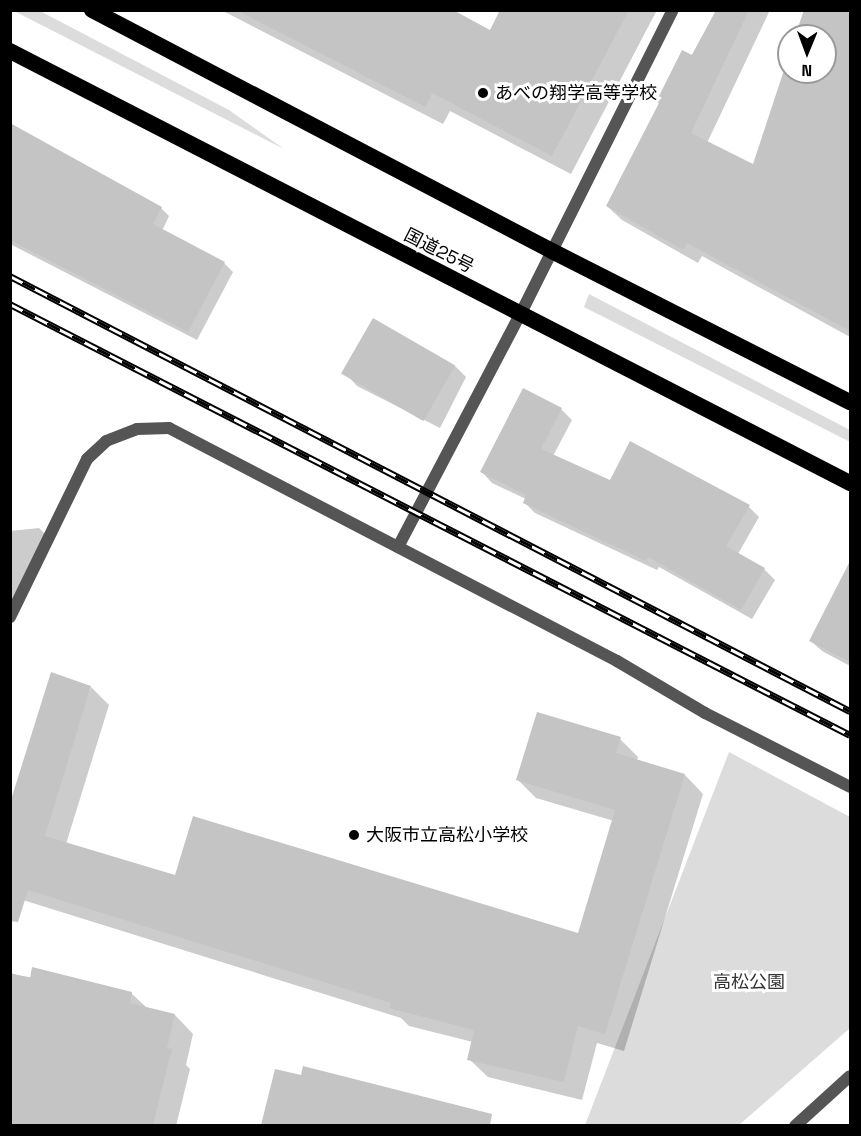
<!DOCTYPE html>
<html>
<head>
<meta charset="utf-8">
<style>
	body { margin:0 }
	#map { position:relative; width:861px; height:1136px; overflow:hidden; background:#fff; font-family:"Space Grotesk","Noto Sans JP",sans-serif }
	div>[style] { position:absolute }
	.green>* { inset:0; background:#dcdcdc }
	.shadow>* { inset:0; background:#0003 }
	.building>* { inset:0; background:#c4c4c4; transform-origin:0 0 }
	.minor>* { height:12px; margin:-6px; padding:0 6px; transform-origin:6px; border-radius:6px; background:#555 }
	.tertiary>* { height:12px; margin:-6px; padding:0 6px; transform-origin:6px; border-radius:6px; background:#555 }
	.trunk>* { height:16px; margin:-8px; padding:0 8px; transform-origin:8px; border-radius:8px; background:#000 }
	.rail>* { height:7px; margin-top:-3.5px; transform-origin:0; background:repeating-linear-gradient(90deg,#fff 0 14px,#000 0 28px); box-sizing:border-box; border-block:2px solid #000 }
	.dots>* { width:16px; height:16px; translate:-50% -50%; box-sizing:border-box; border:3px solid #fff; border-radius:50% }
	span { translate:-50% -50%; white-space:nowrap; text-align:center; line-height:1.15; -webkit-text-stroke:6px #fff; paint-order:stroke }
	.poi-label { font-size:18px; color:#000 }
	.left { translate:0 -50%; text-align:left }
	.street-label { font-size:18px; color:#000 }
	.park-label { font-size:18px; color:#333 }
	.frame { position:absolute; inset:0; border:12px solid #000; pointer-events:none }
	.north { position:absolute; left:777px; top:24px; width:60px; height:60px; box-sizing:border-box; background:#fff; border:2px solid #999; border-radius:50%; rotate:181deg; font-size:16px; font-weight:700; line-height:24px; text-align:center; color:#000 }
	.north::after { content:''; display:block; margin:auto; width:21px; height:27px; background:#000; clip-path:polygon(50% 0,100% 100%,50% 72%,0 100%) }
</style>
</head>
<body>
<div id="map">
	<div class="green">
		<div style="clip-path:polygon(14px 11px,40px 11px,229px 110px,284px 149px)"></div>
		<div style="clip-path:polygon(589px 294px,850px 430px,850px 442px,584px 307px)"></div>
		<div style="clip-path:polygon(729px 752px,850px 817px,850px 1028px,739px 1125px,585px 1125px)"></div>
	</div>
	<div class="shadow">
		<div style="clip-path:polygon(221px 10px,450px 10px,491px 32px,502px 10px,657px 10px,571px 174px,450px 111px,443px 124px)"></div>
		<div style="clip-path:polygon(717px 10px,770px 10px,707px 143px,754px 166px,789px 60px,789px 72px,825px 72px,825px 36px,797px 36px,806px 10px,850px 10px,850px 104px,835px 150px,850px 158px,850px 337px,702px 256px,698px 263px,622px 220px,607px 206px)"></div>
		<div style="clip-path:polygon(10px 124px,161px 208px,169px 216px,162px 231px,224px 263px,233px 272px,197px 340px,10px 244px)"></div>
		<div style="clip-path:polygon(455px 366px,466px 377px,440px 428px,357px 386px,347px 375px)"></div>
		<div style="clip-path:polygon(524px 390px,561px 409px,572px 420px,553px 456px,611px 482px,749px 507px,759px 517px,738px 554px,764px 569px,775px 580px,752px 619px,659px 567px,657px 570px,535px 513px,524px 502px,526px 499px,492px 483px,482px 472px)"></div>
		<div style="clip-path:polygon(39px 528px,50px 539px,10px 613px,10px 531px)"></div>
		<div style="clip-path:polygon(850px 564px,850px 666px,822px 651px,811px 641px)"></div>
		<div style="clip-path:polygon(91px 687px,109px 705px,66px 844px,176px 877px,579px 935px,614px 821px,536px 798px,518px 780px,620px 739px,638px 757px,637px 761px,685px 775px,703px 794px,624px 1051px,597px 1043px,582px 1100px,488px 1077px,469px 1059px,473px 1042px,409px 1026px,401px 1018px,10px 896px)"></div>
		<div style="clip-path:polygon(10px 974px,131px 993px,147px 1008px,175px 1015px,193px 1034px,186px 1065px,190px 1069px,176px 1126px,10px 1126px)"></div>
		<div style="clip-path:polygon(277px 1071px,478px 1112px,491px 1126px,262px 1126px)"></div>
	</div>
	<div class="building">
		<div style="clip-path:polygon(236px 10px,453px 10px,490px 30px,500px 10px,629px 10px,552px 156px,432px 93px,425px 107px)"></div>
		<div style="clip-path:polygon(716px 10px,749px 10px,691px 133px,753px 164px,789px 55px,789px 72px,825px 72px,825px 36px,795px 36px,804px 10px,850px 10px,850px 331px,687px 243px,683px 250px,606px 206px,659px 103px,656px 102px,682px 50px,692px 55px)"></div>
		<div style="clip-path:polygon(10px 123px,162px 207px,153px 224px,225px 262px,188px 332px,10px 240px)"></div>
		<div style="left:373px;top:318px;width:95px;height:64px;rotate:30deg"></div>
		<div style="clip-path:polygon(523px 388px,562px 408px,541px 449px,610px 480px,630px 441px,750px 505px,726px 546px,765px 568px,741px 610px,648px 557px,646px 561px,523px 503px,526px 495px,480px 472px)"></div>
		<div style="clip-path:polygon(850px 561px,850px 662px,809px 641px)"></div>
		<div style="clip-path:polygon(51px 672px,91px 686px,45px 836px,175px 875px,193px 816px,578px 933px,615px 810px,516px 780px,537px 712px,621px 737px,616px 753px,685px 774px,605px 1034px,578px 1026px,564px 1082px,467px 1060px,474px 1030px,389px 1008px,391px 1003px,28px 890px,18px 922px,10px 921px,10px 803px)"></div>
		<div style="clip-path:polygon(32px 967px,132px 992px,130px 1003px,175px 1014px,167px 1048px,172px 1049px,153px 1125px,10px 1125px,10px 973px,30px 978px)"></div>
		<div style="clip-path:polygon(303px 1066px,492px 1114px,490px 1125px,261px 1125px,275px 1069px,301px 1075px)"></div>
	</div>
	<div class="minor">
		<div style="left:398px;top:547px;width:262px;rotate:-62.3deg"></div>
		<div style="left:520px;top:315px;width:341px;rotate:-63.4deg"></div>
		<div style="left:10px;top:617px;width:176px;rotate:-64deg"></div>
		<div style="left:87px;top:459px;width:26px;rotate:-43deg"></div>
		<div style="left:106px;top:441px;width:33px;rotate:-21deg"></div>
		<div style="left:137px;top:429px;width:32px;rotate:-2deg"></div>
		<div style="left:169px;top:428px;width:505px;rotate:27.48deg"></div>
		<div style="left:617px;top:661px;width:102px;rotate:30.6deg"></div>
		<div style="left:705px;top:713px;width:163px;rotate:27deg"></div>
	</div>
	<div class="tertiary">
		<div style="left:795px;top:1126px;width:74px;rotate:-42.3deg"></div>
	</div>
	<div class="trunk">
		<div style="left:92px;top:10px;width:519px;rotate:27.65deg"></div>
		<div style="left:552px;top:251px;width:334px;rotate:26.9deg"></div>
		<div style="left:10px;top:51px;width:945px;rotate:27.22deg"></div>
	</div>
	<div class="rail">
		<div style="left:10px;top:276px;width:946px;rotate:27.38deg"></div>
		<div style="left:10px;top:304px;width:944px;rotate:27.16deg"></div>
	</div>
	<div class="dots">
		<div style="left:483px;top:93px;background:#000"></div>
		<div style="left:354px;top:835px;background:#000"></div>
	</div>
	<div class="poi-label">
		<span class="left" style="left:495px;top:93px">あべの翔学高等学校</span>
		<span class="left" style="left:366px;top:835px">大阪市立高松小学校</span>
	</div>
	<div class="street-label">
		<span style="left:439px;top:251px;rotate:27deg">国道25号</span>
	</div>
	<div class="park-label">
		<span style="left:749px;top:982px">高松公園</span>
	</div>
	<div class="frame"></div>
	<div class="north">N</div>
</div>
</body>
</html>
